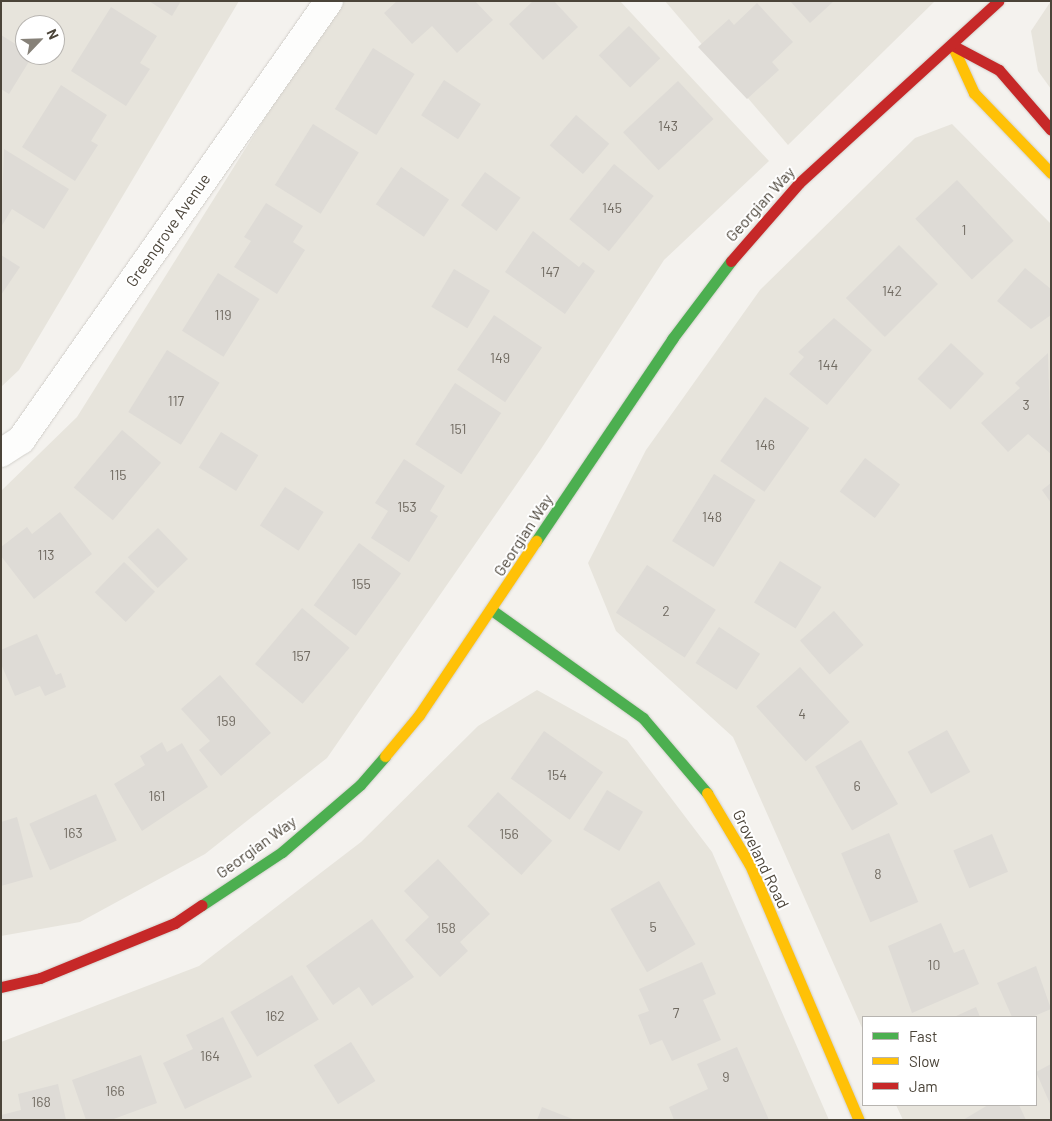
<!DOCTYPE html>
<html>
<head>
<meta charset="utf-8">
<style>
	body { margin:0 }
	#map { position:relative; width:1052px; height:1121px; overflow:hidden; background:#f4f2ee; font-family:Barlow,sans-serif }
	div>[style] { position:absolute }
	.residential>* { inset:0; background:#e7e4dc }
	.building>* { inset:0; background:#dedbd6; transform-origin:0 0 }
	.roads { filter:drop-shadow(0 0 1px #d2d0cb) drop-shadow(0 0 1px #d2d0cb) }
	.street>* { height:28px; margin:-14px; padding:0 14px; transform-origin:14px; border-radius:14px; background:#fdfdfc }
	.fast>* { height:11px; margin:-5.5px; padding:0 5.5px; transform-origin:5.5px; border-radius:5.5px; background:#4caf50 }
	.slow>* { height:11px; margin:-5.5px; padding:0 5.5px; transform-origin:5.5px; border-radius:5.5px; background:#ffc107 }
	.jam>* { height:11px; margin:-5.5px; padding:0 5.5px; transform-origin:5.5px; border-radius:5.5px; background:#c62828 }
	span { translate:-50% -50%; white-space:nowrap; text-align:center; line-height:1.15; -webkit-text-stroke:4px #fff; paint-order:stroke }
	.number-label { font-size:14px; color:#706a61 }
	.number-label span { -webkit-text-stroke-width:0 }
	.street-label { font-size:16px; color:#4b4439 }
	.frame { position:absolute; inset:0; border:2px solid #4b4439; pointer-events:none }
	.legend { position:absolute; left:862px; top:1016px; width:175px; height:90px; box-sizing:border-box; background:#fff; border:1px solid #b7b4b0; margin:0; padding:6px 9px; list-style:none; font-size:15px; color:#4b4439 }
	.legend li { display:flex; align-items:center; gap:10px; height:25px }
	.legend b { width:25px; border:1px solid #b7b4b0 }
	.north { position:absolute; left:15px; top:15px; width:50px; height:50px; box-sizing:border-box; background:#fff; border:1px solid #b7b4b0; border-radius:50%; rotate:66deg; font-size:14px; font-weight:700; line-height:20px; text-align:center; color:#4b4439 }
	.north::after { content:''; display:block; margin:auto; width:18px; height:22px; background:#868178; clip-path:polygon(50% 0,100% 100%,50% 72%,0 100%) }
</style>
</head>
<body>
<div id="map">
	<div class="residential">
		<div style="clip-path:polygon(evenodd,1px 1px,239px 1px,19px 370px,1px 387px,1px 1px,25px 25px,55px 25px,55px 55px,25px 55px,25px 25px)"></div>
		<div style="clip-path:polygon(338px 1px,620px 1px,769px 161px,664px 260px,541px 449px,327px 758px,205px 854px,80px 922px,1px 936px,1px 491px,77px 417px)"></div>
		<div style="clip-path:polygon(665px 1px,935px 1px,788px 145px)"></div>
		<div style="clip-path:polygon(1051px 1px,1051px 89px,1038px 71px,1031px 31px)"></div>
		<div style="clip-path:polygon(952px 124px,1051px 224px,1051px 1120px,903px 1120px,896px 1105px,1036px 1105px,1036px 1017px,863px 1017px,863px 1030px,733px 737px,616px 631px,588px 563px,646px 450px,760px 290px,915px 138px)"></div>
		<div style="clip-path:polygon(537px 690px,627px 740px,712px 852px,829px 1120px,1px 1120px,1px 1042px,199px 966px,361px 842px,478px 726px)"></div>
	</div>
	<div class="building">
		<div style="clip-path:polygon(149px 1px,181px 1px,172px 16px)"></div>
		<div style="clip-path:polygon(397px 1px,475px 1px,493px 20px,457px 53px,432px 26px,412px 44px,384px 13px)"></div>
		<div style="clip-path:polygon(533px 1px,554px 1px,578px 27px,543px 60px,509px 24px)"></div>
		<div style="clip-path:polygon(790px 1px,834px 1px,810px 23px)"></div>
		<div style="clip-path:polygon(757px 3px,793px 42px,772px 62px,779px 70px,747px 99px,698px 47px,729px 19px,734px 25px)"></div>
		<div style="clip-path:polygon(111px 7px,157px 36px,140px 63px,150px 69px,126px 106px,71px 71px)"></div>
		<div style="left:629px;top:26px;width:45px;height:42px;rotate:46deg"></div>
		<div style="clip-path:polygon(1px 35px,25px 50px,25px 55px,33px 55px,9px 94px,1px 89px)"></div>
		<div style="left:373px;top:48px;width:49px;height:72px;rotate:32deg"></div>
		<div style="left:444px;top:80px;width:44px;height:42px;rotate:33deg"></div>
		<div style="left:678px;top:81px;width:52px;height:75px;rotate:47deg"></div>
		<div style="clip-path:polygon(61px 85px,107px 115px,91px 141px,98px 145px,75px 181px,22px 147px)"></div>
		<div style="left:576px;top:115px;width:44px;height:40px;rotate:41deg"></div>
		<div style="left:313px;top:124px;width:54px;height:72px;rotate:32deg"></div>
		<div style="clip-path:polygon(4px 149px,69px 189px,44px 229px,12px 209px,1px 227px)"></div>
		<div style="left:614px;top:164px;width:51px;height:71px;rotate:39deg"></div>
		<div style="left:401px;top:167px;width:58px;height:45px;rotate:34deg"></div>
		<div style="left:485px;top:172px;width:44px;height:41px;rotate:36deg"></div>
		<div style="left:957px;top:180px;width:83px;height:57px;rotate:47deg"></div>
		<div style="clip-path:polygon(266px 203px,303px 226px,293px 242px,305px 250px,277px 294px,234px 267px,251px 241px,244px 237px)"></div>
		<div style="clip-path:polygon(533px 231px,579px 267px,583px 262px,595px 271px,565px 314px,505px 272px)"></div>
		<div style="left:899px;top:245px;width:55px;height:75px;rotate:45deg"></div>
		<div style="clip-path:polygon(1px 255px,20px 267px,1px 295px)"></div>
		<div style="clip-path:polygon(1025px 268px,1051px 289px,1051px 315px,1031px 329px,997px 301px)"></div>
		<div style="left:454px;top:269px;width:42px;height:44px;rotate:31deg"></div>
		<div style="left:218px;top:273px;width:49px;height:68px;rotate:32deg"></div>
		<div style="left:494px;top:315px;width:58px;height:66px;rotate:34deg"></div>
		<div style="clip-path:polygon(834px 318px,872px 350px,827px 405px,789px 374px,804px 357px,798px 352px)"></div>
		<div style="left:951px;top:343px;width:45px;height:49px;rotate:43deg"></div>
		<div style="left:167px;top:350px;width:62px;height:73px;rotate:32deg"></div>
		<div style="clip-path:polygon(1048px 353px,1051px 454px,1028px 434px,1008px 452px,981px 423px,1020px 388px,1015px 383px)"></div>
		<div style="left:455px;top:383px;width:55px;height:73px;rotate:33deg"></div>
		<div style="left:765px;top:397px;width:54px;height:78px;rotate:35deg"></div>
		<div style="left:122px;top:430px;width:51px;height:75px;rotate:40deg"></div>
		<div style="left:221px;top:432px;width:44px;height:42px;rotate:32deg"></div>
		<div style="left:865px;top:458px;width:44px;height:42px;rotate:37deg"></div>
		<div style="clip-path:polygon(404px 459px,445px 486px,430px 511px,438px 516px,409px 562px,371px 538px,388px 511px,375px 503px)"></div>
		<div style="left:714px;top:474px;width:49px;height:79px;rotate:32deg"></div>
		<div style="clip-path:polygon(1051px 483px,1051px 503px,1042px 490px)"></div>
		<div style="left:285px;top:487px;width:46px;height:46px;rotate:33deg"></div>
		<div style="clip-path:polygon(60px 512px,92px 554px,34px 599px,1px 556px,1px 547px,27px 527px,32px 534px)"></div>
		<div style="left:158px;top:528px;width:43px;height:42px;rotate:46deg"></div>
		<div style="left:359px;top:543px;width:52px;height:77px;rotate:36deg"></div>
		<div style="left:780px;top:561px;width:49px;height:49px;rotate:32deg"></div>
		<div style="left:124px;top:562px;width:43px;height:42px;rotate:44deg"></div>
		<div style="left:647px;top:565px;width:82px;height:57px;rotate:33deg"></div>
		<div style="left:302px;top:608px;width:62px;height:73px;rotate:40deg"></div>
		<div style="left:834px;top:611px;width:45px;height:45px;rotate:49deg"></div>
		<div style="left:719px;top:627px;width:49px;height:43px;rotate:33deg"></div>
		<div style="clip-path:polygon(37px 634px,56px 675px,61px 673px,66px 687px,45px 696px,40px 686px,15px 696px,1px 664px,1px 650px)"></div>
		<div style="left:800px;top:667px;width:74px;height:59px;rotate:48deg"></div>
		<div style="clip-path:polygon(220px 675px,271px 733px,221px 776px,199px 750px,210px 741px,181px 709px)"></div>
		<div style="left:947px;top:730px;width:48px;height:45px;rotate:61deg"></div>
		<div style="left:544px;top:731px;width:72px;height:58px;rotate:35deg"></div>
		<div style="left:861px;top:740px;width:74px;height:53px;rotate:60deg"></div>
		<div style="clip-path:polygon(162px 742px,167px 752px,182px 743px,208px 787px,142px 831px,114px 784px,145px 765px,140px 756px)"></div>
		<div style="left:607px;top:790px;width:42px;height:46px;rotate:31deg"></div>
		<div style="left:498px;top:792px;width:73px;height:46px;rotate:42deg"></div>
		<div style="left:96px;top:794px;width:51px;height:73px;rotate:66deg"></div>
		<div style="clip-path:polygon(17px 817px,33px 877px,1px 886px,1px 822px)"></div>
		<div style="left:889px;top:833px;width:75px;height:52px;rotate:67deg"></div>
		<div style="left:992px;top:834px;width:41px;height:42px;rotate:67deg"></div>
		<div style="clip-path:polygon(438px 859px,490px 914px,460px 942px,468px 951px,440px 977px,405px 940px,429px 917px,404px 891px)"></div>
		<div style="left:659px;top:881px;width:73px;height:56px;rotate:60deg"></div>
		<div style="clip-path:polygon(372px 919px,414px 977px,372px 1006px,359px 987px,333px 1005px,306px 966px)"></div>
		<div style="clip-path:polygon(941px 923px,954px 953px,964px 949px,979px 984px,912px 1013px,888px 946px)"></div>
		<div style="clip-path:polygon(702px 962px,716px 994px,703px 1000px,721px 1040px,672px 1061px,662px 1040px,650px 1045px,638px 1015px,649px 1011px,639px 989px)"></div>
		<div style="clip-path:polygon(1036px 966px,1051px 1009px,1032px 1017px,1012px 1017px,997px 983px)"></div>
		<div style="left:292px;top:975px;width:52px;height:72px;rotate:59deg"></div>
		<div style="clip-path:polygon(976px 1007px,980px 1017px,954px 1017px)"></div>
		<div style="clip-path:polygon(223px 1017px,252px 1077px,185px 1109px,163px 1063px,193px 1049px,186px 1035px)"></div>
		<div style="left:351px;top:1042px;width:46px;height:44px;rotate:58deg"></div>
		<div style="clip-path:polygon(737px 1047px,769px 1120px,674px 1120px,669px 1107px,708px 1089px,697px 1064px)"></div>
		<div style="clip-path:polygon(141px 1055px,157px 1103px,111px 1120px,86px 1120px,72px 1080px)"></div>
		<div style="clip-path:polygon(1051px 1064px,1051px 1106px,1036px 1072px)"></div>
		<div style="clip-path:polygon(58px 1084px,66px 1120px,1px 1120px,1px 1115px,21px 1110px,18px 1094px)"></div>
		<div style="clip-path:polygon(988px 1105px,1019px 1105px,1026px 1120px,963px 1120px)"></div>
		<div style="clip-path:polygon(542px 1107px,575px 1120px,537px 1120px)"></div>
	</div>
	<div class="roads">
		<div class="street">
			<div style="left:1px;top:453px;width:24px;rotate:-33deg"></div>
			<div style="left:21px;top:440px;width:536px;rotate:-54.95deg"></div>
		</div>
		<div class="fast">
			<div style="left:536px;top:541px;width:244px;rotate:-56deg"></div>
			<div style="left:672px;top:339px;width:98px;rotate:-52.9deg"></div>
			<div style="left:493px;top:611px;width:184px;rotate:35.5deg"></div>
			<div style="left:643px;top:718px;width:99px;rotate:49.5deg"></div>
			<div style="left:202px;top:905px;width:96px;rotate:-33.5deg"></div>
			<div style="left:282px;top:852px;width:103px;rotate:-40.7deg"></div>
			<div style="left:360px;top:785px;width:38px;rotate:-49deg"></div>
		</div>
		<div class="slow">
			<div style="left:952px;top:45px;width:53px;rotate:65.4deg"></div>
			<div style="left:974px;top:93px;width:111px;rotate:46.1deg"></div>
			<div style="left:385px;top:756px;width:53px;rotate:-50.3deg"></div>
			<div style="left:419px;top:715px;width:210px;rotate:-56.1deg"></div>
			<div style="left:707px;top:793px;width:84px;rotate:59.2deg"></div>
			<div style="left:750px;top:865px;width:277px;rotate:66.9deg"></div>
		</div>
		<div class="jam">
			<div style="left:952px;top:45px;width:53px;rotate:28deg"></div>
			<div style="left:999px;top:70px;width:79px;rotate:49.1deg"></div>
			<div style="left:731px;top:261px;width:103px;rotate:-48.9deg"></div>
			<div style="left:799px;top:183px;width:270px;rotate:-42.4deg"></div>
			<div style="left:1px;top:987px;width:40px;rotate:-13deg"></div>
			<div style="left:40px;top:978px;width:146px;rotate:-22.2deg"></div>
			<div style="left:175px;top:923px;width:32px;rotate:-34deg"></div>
		</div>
	</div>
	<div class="number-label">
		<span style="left:668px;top:126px">143</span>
		<span style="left:612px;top:208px">145</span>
		<span style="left:964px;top:230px">1</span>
		<span style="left:550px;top:272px">147</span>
		<span style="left:892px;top:291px">142</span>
		<span style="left:223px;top:315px">119</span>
		<span style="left:500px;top:358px">149</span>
		<span style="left:828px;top:365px">144</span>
		<span style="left:176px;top:401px">117</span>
		<span style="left:1026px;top:405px">3</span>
		<span style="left:458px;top:429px">151</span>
		<span style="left:765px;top:445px">146</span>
		<span style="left:118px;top:475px">115</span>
		<span style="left:407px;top:507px">153</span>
		<span style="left:712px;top:517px">148</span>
		<span style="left:46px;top:555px">113</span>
		<span style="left:361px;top:584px">155</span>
		<span style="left:666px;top:611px">2</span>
		<span style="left:301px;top:656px">157</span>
		<span style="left:802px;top:714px">4</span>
		<span style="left:226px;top:721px">159</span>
		<span style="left:557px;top:775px">154</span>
		<span style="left:857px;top:786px">6</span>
		<span style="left:157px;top:796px">161</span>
		<span style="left:73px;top:833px">163</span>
		<span style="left:509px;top:834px">156</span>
		<span style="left:878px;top:874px">8</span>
		<span style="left:653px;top:927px">5</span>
		<span style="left:446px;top:928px">158</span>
		<span style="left:934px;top:965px">10</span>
		<span style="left:676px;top:1013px">7</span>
		<span style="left:275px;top:1016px">162</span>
		<span style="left:210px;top:1056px">164</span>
		<span style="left:726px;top:1077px">9</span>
		<span style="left:115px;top:1091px">166</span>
		<span style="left:41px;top:1102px">168</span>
	</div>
	<div class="street-label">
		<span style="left:760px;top:204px;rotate:-48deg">Georgian Way</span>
		<span style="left:168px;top:230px;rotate:-55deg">Greengrove Avenue</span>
		<span style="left:523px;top:535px;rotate:-57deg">Georgian Way</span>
		<span style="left:256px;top:847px;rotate:-36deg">Georgian Way</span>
		<span style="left:761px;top:859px;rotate:64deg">Groveland Road</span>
	</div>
	<div class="frame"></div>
	<ul class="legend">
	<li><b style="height:6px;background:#4caf50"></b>Fast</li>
	<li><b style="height:6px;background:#ffc107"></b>Slow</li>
	<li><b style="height:6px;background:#c62828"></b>Jam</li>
	</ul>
	<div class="north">N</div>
</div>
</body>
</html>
